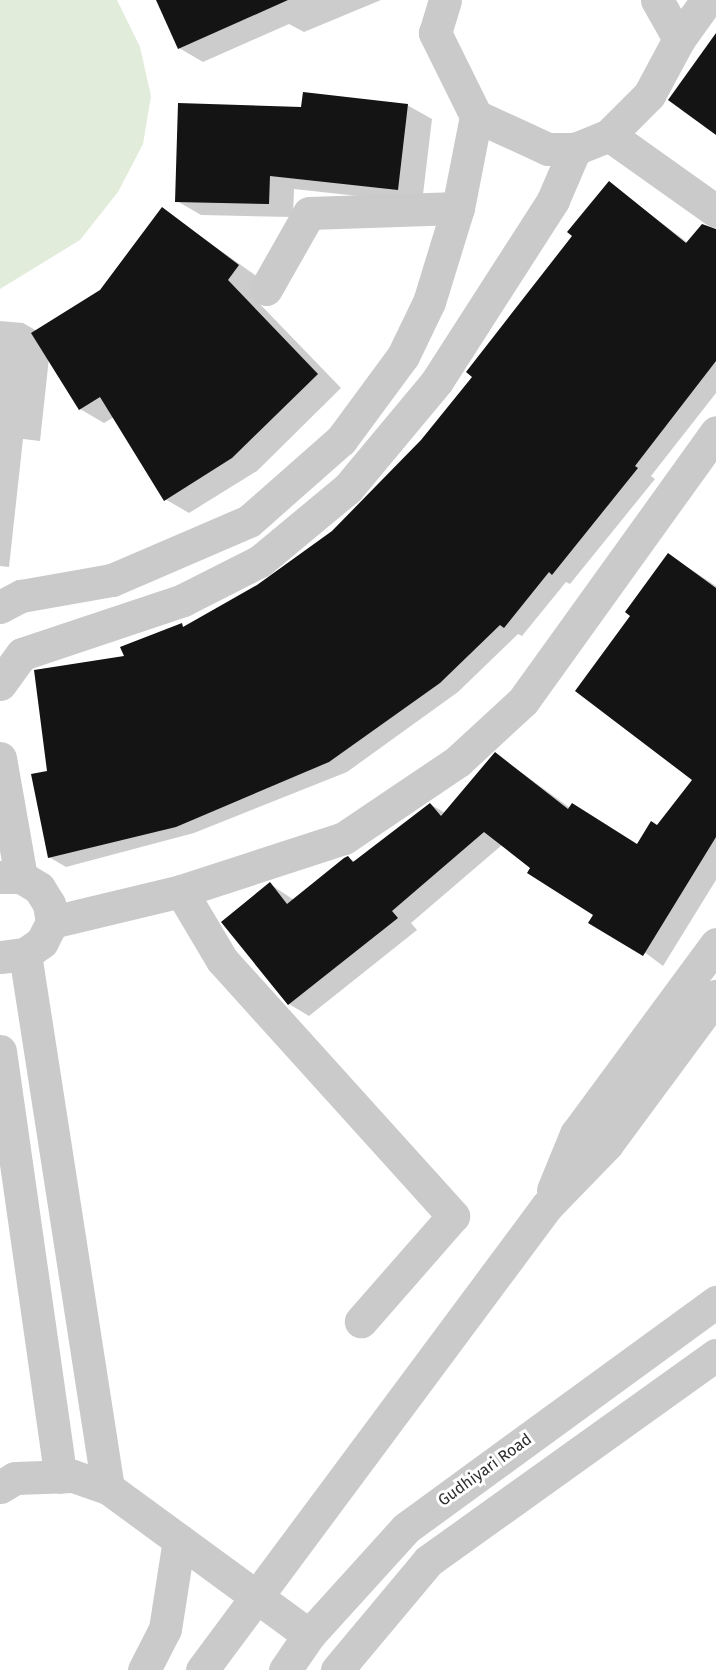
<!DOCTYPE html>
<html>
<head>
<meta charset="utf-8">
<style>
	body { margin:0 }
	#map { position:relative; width:716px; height:1670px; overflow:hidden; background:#fff; font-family:"Fira Sans",sans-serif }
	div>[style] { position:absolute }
	.green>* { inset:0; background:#e1ecda }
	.shadow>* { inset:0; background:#0003 }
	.building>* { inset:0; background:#141414 }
	.minor>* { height:33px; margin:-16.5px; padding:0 16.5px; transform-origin:16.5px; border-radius:16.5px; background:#cacaca }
	.tertiary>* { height:33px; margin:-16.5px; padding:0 16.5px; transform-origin:16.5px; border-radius:16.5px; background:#cacaca }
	span { translate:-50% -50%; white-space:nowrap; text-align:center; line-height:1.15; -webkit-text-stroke:6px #fff; paint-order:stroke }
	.street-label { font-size:16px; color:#2d2d2d }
</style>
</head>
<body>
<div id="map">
	<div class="green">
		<div style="clip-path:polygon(0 0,117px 0,140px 47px,151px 96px,143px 144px,118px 192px,80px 240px,0 289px)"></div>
	</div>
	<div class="shadow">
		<div style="clip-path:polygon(157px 0,381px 0,304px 32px,289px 24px,203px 62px,179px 48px)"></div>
		<div style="clip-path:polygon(407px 105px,432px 119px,422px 203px,294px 189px,293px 217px,201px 215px,177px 201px,303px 108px)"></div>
		<div style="clip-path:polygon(609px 183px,688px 243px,716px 235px,716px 393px,651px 476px,655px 479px,570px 584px,566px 582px,522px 636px,518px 634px,458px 692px,347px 772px,194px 833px,66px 867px,49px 857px,49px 772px,126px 658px,258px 586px,333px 532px,422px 441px,474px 377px)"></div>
		<div style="clip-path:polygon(162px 209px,262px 280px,251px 295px,341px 388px,257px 471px,189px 513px,165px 499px,114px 417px,104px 423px,80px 409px,49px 358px,40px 441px,23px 439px,9px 567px,0 566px,0 321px,23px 323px,37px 331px,101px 291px)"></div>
		<div style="clip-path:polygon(669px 555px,716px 586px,716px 880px,663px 966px,502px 845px,411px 923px,417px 930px,309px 1016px,289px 1004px,270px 884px,294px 900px,348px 858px,356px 862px,430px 804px,445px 813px,496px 754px,570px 808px,638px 845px,658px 827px,694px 780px,632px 616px)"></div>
	</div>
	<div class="building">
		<div style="clip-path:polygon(156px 0,288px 0,178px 49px)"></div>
		<div style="clip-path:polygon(716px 33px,716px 135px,668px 100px)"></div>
		<div style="clip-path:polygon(303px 92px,408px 104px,398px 190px,270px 176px,269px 204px,175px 202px,178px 103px,301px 107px)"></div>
		<div style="clip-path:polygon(609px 181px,686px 243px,702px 224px,716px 229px,716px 361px,635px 466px,638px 468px,552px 575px,549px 572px,504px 628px,500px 625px,440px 683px,329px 762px,176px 827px,48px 858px,31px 774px,47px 771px,34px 670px,124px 656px,120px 647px,182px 623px,183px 627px,257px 585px,332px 531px,421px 440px,472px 377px,466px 372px,572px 236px,567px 232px)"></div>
		<div style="clip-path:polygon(162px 207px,239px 265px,228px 280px,318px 374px,232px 458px,164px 501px,100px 397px,79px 410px,31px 333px,100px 290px)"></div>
		<div style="clip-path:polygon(668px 553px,716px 588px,716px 837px,643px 956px,588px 923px,593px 915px,527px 873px,530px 868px,484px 832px,392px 911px,398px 918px,288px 1005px,221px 922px,270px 882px,287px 904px,344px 858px,348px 856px,353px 862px,430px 803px,441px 816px,495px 752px,568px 809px,572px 803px,637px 844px,651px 821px,657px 825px,692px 780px,575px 691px,630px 616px,625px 612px)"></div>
	</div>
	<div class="minor">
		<div style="left:657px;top:0;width:45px;rotate:60.6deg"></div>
		<div style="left:476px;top:116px;width:79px;rotate:24.6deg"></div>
		<div style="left:548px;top:149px;width:27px"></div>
		<div style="left:575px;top:149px;width:37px;rotate:-22deg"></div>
		<div style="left:609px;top:135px;width:57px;rotate:-45deg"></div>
		<div style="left:649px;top:95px;width:64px;rotate:-61.8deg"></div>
		<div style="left:679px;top:39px;width:48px;rotate:-54.3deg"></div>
		<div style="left:609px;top:135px;width:131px;rotate:35.4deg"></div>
		<div style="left:266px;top:289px;width:87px;rotate:-60.5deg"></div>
		<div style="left:309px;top:213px;width:149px;rotate:-1.9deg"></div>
		<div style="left:0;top:607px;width:24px;rotate:-28deg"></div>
		<div style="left:21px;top:596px;width:92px;rotate:-10deg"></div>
		<div style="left:112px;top:580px;width:149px;rotate:-23.3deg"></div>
		<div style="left:249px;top:521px;width:123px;rotate:-41.4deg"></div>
		<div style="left:341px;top:440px;width:104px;rotate:-53.6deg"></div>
		<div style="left:403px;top:356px;width:60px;rotate:-64.3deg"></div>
		<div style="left:429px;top:302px;width:98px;rotate:-72.9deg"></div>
		<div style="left:458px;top:208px;width:94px;rotate:-78.9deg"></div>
		<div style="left:476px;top:116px;width:93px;rotate:-116.3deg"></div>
		<div style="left:435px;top:33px;width:34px;rotate:-73deg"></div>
		<div style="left:0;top:684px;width:37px;rotate:-54deg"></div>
		<div style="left:22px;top:654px;width:170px;rotate:-18.5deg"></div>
		<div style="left:183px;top:600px;width:86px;rotate:-26.9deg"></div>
		<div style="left:260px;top:561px;width:114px;rotate:-39.7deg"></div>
		<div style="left:348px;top:488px;width:139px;rotate:-50.2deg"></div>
		<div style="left:437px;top:381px;width:215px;rotate:-57.3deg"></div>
		<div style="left:553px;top:200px;width:56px;rotate:-66.7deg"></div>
		<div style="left:0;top:758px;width:121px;rotate:80deg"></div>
		<div style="left:0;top:877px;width:21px"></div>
		<div style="left:21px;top:877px;width:21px;rotate:31deg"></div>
		<div style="left:39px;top:888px;width:19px;rotate:58deg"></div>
		<div style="left:49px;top:904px;width:18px;rotate:81deg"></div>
		<div style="left:52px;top:922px;width:22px;rotate:117deg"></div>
		<div style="left:42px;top:942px;width:21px;rotate:145deg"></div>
		<div style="left:25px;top:954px;width:25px;rotate:173deg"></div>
		<div style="left:181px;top:891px;width:80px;rotate:59.3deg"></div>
		<div style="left:222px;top:960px;width:345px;rotate:47.9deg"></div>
		<div style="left:453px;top:1216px;width:140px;rotate:131.2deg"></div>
		<div style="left:52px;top:922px;width:133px;rotate:-13.5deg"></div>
		<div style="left:181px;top:891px;width:171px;rotate:-18deg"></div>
		<div style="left:344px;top:838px;width:138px;rotate:-34deg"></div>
		<div style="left:458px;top:761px;width:88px;rotate:-42.7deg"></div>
		<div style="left:523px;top:701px;width:331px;rotate:-54.3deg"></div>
		<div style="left:25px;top:954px;width:540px;rotate:81.17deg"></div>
		<div style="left:0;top:1051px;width:430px;rotate:81.9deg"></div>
		<div style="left:553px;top:1190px;width:61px;rotate:-67.7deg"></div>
		<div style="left:576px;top:1134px;width:236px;rotate:-53.6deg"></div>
		<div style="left:0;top:1487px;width:17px;rotate:-31deg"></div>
		<div style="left:15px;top:1478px;width:58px;rotate:-2deg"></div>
		<div style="left:73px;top:1476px;width:37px;rotate:19deg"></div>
		<div style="left:108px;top:1488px;width:249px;rotate:36.2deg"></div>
		<div style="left:144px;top:1670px;width:46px;rotate:-62.9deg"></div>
		<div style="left:165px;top:1629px;width:90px;rotate:-81.1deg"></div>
		<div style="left:202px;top:1670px;width:578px;rotate:-53.37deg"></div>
		<div style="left:547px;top:1206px;width:86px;rotate:-45.9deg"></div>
		<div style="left:607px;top:1144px;width:184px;rotate:-53.6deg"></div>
	</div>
	<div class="tertiary">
		<div style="left:285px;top:1670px;width:42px;rotate:-55.6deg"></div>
		<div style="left:309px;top:1635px;width:144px;rotate:-47.8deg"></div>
		<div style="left:406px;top:1528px;width:384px;rotate:-36.1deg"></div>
		<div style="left:337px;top:1670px;width:142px;rotate:-50.1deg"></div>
		<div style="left:428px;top:1561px;width:354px;rotate:-35.6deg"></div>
	</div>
	<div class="street-label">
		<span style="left:485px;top:1470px;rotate:-36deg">Gudhiyari Road</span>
	</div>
</div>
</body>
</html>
